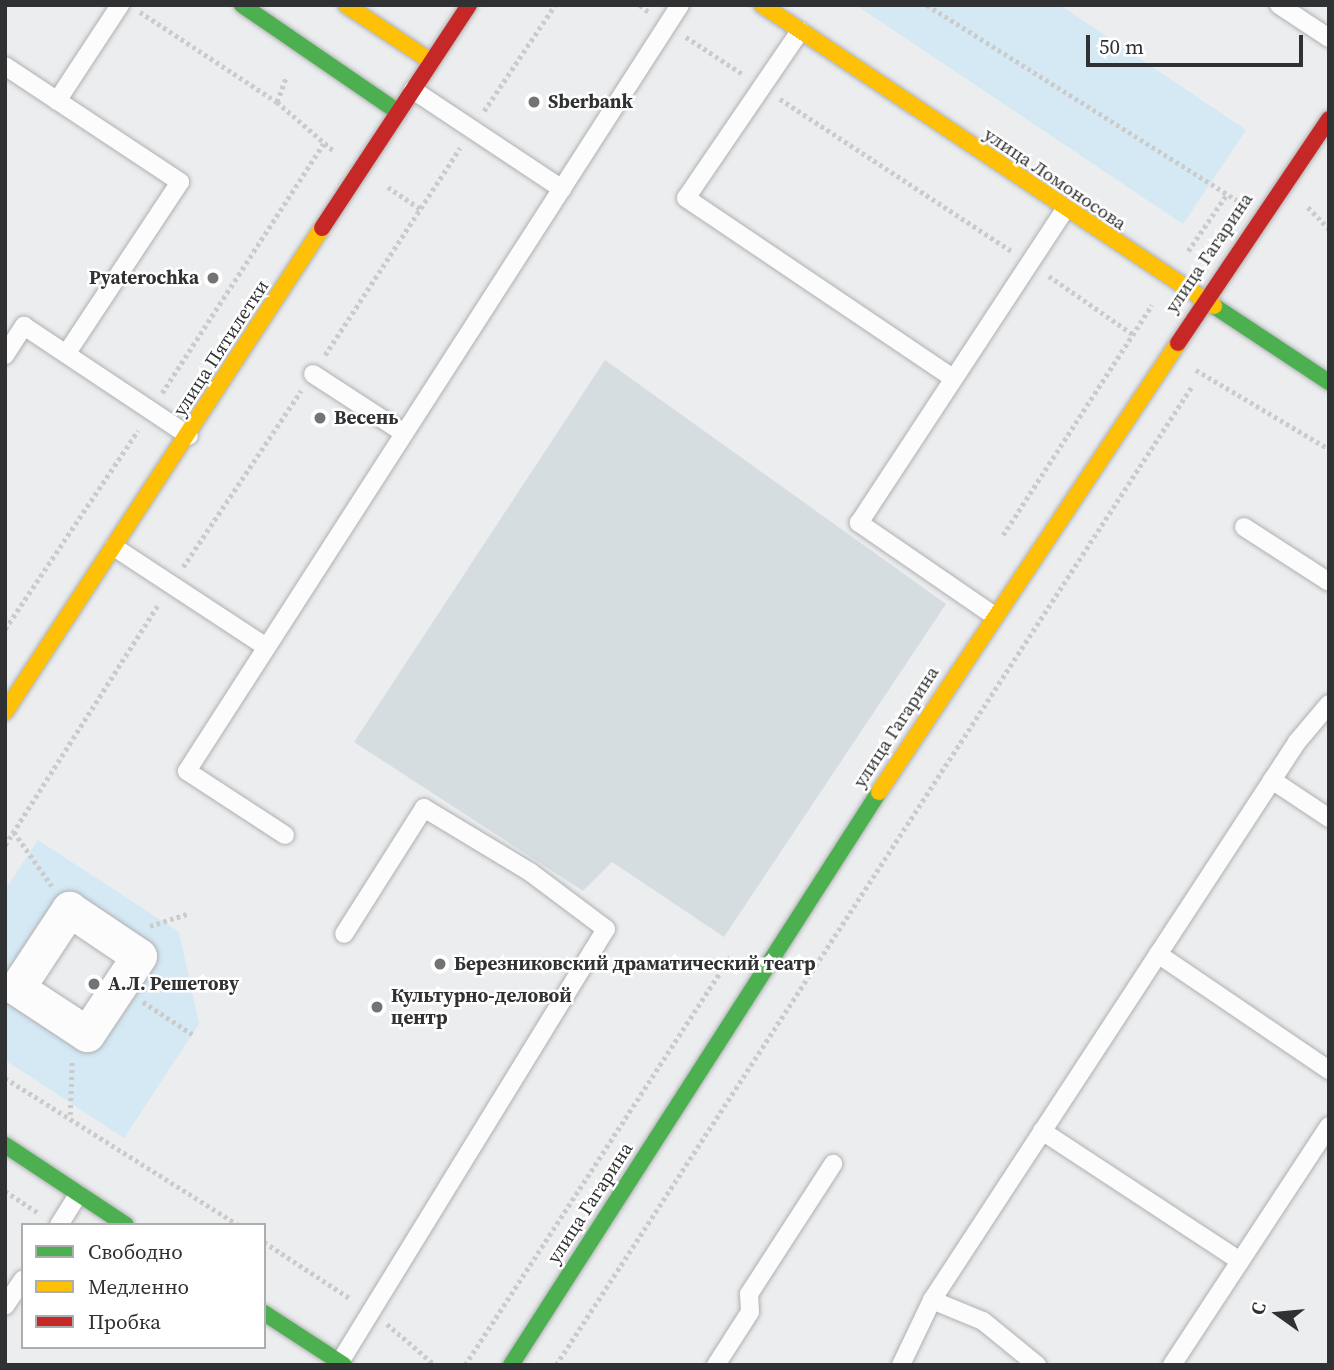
<!DOCTYPE html>
<html>
<head>
<meta charset="utf-8">
<style>
	body { margin:0 }
	#map { position:relative; width:1334px; height:1370px; overflow:hidden; background:#ebedef; font-family:"Source Serif 4",serif }
	div>[style] { position:absolute }
	.built>* { inset:0; background:#d6dde1 }
	.green>* { inset:0; background:#d4e9f4 }
	.path>* { height:4.5px; margin-top:-2.25px; transform-origin:0; background:repeating-linear-gradient(90deg,#cbcbcb 0 3.5px,transparent 0 7px) }
	.roads { filter:drop-shadow(0 0 2px #afb0b1) drop-shadow(0 0 2px #afb0b1) }
	.lane>* { height:18px; margin:-9px; padding:0 9px; transform-origin:9px; border-radius:9px; background:#fcfcfd }
	.street>* { height:35px; margin:-17.5px; padding:0 17.5px; transform-origin:17.5px; border-radius:17.5px; background:#fcfcfd }
	.fast>* { height:16px; margin:-8px; padding:0 8px; transform-origin:8px; border-radius:8px; background:#4caf50 }
	.slow>* { height:16px; margin:-8px; padding:0 8px; transform-origin:8px; border-radius:8px; background:#ffc107 }
	.jam>* { height:16px; margin:-8px; padding:0 8px; transform-origin:8px; border-radius:8px; background:#c62828 }
	.dots>* { width:19px; height:19px; translate:-50% -50%; box-sizing:border-box; border:4px solid #fff; border-radius:50% }
	span { translate:-50% -50%; white-space:nowrap; text-align:center; line-height:1.15; -webkit-text-stroke:5px #fff; paint-order:stroke }
	.poi-label { font-size:19px; color:#303132; font-weight:700 }
	.left { translate:0 -50%; text-align:left }
	.right { translate:-100% -50%; text-align:right }
	.street-label { font-size:19px; color:#303132 }
	.frame { position:absolute; inset:0; border:7px solid #303132; pointer-events:none }
	.legend { position:absolute; left:21px; top:1223px; width:245px; height:126px; box-sizing:border-box; background:#fff; border:2px solid #acadad; margin:0; padding:9px 12px; list-style:none; font-size:21px; color:#303132 }
	.legend li { display:flex; align-items:center; gap:14px; height:35px }
	.legend b { width:35px; border:2px solid #acadad }
	.north { position:absolute; left:1243px; top:1279px; width:70px; height:70px; -webkit-text-stroke:5px #fff; paint-order:stroke; rotate:285deg; font-size:19px; font-weight:700; line-height:28px; text-align:center; color:#303132 }
	.north::after { content:''; display:block; margin:auto; width:24px; height:32px; background:#303132; clip-path:polygon(50% 0,100% 100%,50% 72%,0 100%) }
	.scale { position:absolute; left:1086px; top:35px; width:217px; height:32px; box-sizing:border-box; border:4px solid #303132; border-top:0; padding-left:9px; font-size:21px; line-height:24px; white-space:nowrap; color:#303132; -webkit-text-stroke:5px #fff; paint-order:stroke }
</style>
</head>
<body>
<div id="map">
	<div class="built">
		<div style="clip-path:polygon(605px 360px,946px 604px,724px 937px,612px 862px,583px 891px,354px 742px)"></div>
	</div>
	<div class="green">
		<div style="clip-path:polygon(856px 5px,1060px 5px,1246px 130px,1183px 224px)"></div>
		<div style="clip-path:polygon(evenodd,38px 840px,179px 932px,199px 1024px,124px 1138px,5px 1060px,5px 890px,38px 840px,69px 910px,139px 956px,87px 1034px,17px 988px,69px 910px)"></div>
	</div>
	<div class="path">
		<div style="left:640px;top:5px;width:13px;rotate:39deg"></div>
		<div style="left:927px;top:5px;width:366px;rotate:32.2deg"></div>
		<div style="left:140px;top:12px;width:164px;rotate:33.3deg"></div>
		<div style="left:277px;top:102px;width:75px;rotate:40.7deg"></div>
		<div style="left:686px;top:37px;width:69px;rotate:33.2deg"></div>
		<div style="left:780px;top:99px;width:279px;rotate:33.3deg"></div>
		<div style="left:277px;top:102px;width:27px;rotate:-70deg"></div>
		<div style="left:484px;top:111px;width:128px;rotate:-56.2deg"></div>
		<div style="left:388px;top:187px;width:40px;rotate:34deg"></div>
		<div style="left:1308px;top:207px;width:30px;rotate:46deg"></div>
		<div style="left:1188px;top:251px;width:69px;rotate:-55.6deg"></div>
		<div style="left:1049px;top:276px;width:103px;rotate:34.8deg"></div>
		<div style="left:325px;top:355px;width:247px;rotate:-56.9deg"></div>
		<div style="left:1196px;top:370px;width:155px;rotate:30.7deg"></div>
		<div style="left:162px;top:393px;width:297px;rotate:-57.1deg"></div>
		<div style="left:1003px;top:535px;width:274px;rotate:-57.1deg"></div>
		<div style="left:183px;top:567px;width:212px;rotate:-56.2deg"></div>
		<div style="left:5px;top:629px;width:239px;rotate:-56.2deg"></div>
		<div style="left:14px;top:832px;width:66px;rotate:54.9deg"></div>
		<div style="left:5px;top:845px;width:287px;rotate:-57.5deg"></div>
		<div style="left:150px;top:926px;width:40px;rotate:-18deg"></div>
		<div style="left:143px;top:1002px;width:59px;rotate:33.1deg"></div>
		<div style="left:5px;top:1078px;width:275px;rotate:32.2deg"></div>
		<div style="left:70px;top:1115px;width:55px;rotate:-87.9deg"></div>
		<div style="left:5px;top:1191px;width:42px;rotate:33.3deg"></div>
		<div style="left:264px;top:1242px;width:104px;rotate:33.2deg"></div>
		<div style="left:387px;top:1324px;width:63px;rotate:40.5deg"></div>
		<div style="left:465px;top:1365px;width:490px;rotate:-57deg"></div>
		<div style="left:556px;top:1365px;width:1167px;rotate:-56.99deg"></div>
	</div>
	<div class="roads">
		<div class="lane">
			<div style="left:1279px;top:5px;width:60px;rotate:33.4deg"></div>
			<div style="left:800px;top:31px;width:202px;rotate:124.3deg"></div>
			<div style="left:686px;top:198px;width:322px;rotate:34deg"></div>
			<div style="left:5px;top:66px;width:210px;rotate:33.5deg"></div>
			<div style="left:180px;top:182px;width:206px;rotate:123.5deg"></div>
			<div style="left:413px;top:90px;width:179px;rotate:33.6deg"></div>
			<div style="left:57px;top:101px;width:115px;rotate:-56.7deg"></div>
			<div style="left:5px;top:355px;width:35px;rotate:-57deg"></div>
			<div style="left:24px;top:326px;width:198px;rotate:33.7deg"></div>
			<div style="left:313px;top:374px;width:108px;rotate:33deg"></div>
			<div style="left:1244px;top:527px;width:101px;rotate:32.9deg"></div>
			<div style="left:114px;top:547px;width:181px;rotate:33.3deg"></div>
			<div style="left:993px;top:615px;width:163px;rotate:-145.5deg"></div>
			<div style="left:859px;top:523px;width:373px;rotate:-56.7deg"></div>
			<div style="left:1272px;top:780px;width:69px;rotate:33.7deg"></div>
			<div style="left:285px;top:835px;width:117px;rotate:-146.9deg"></div>
			<div style="left:187px;top:771px;width:911px;rotate:-57.23deg"></div>
			<div style="left:1158px;top:954px;width:207px;rotate:34.2deg"></div>
			<div style="left:1042px;top:1131px;width:237px;rotate:33.3deg"></div>
			<div style="left:59px;top:1225px;width:36px;rotate:-58deg"></div>
			<div style="left:932px;top:1300px;width:55px;rotate:22.4deg"></div>
			<div style="left:983px;top:1321px;width:70px;rotate:39.2deg"></div>
			<div style="left:5px;top:1306px;width:32px;rotate:-56deg"></div>
			<div style="left:340px;top:1362px;width:508px;rotate:-58.44deg"></div>
			<div style="left:606px;top:929px;width:95px;rotate:-143.1deg"></div>
			<div style="left:530px;top:872px;width:124px;rotate:-148.9deg"></div>
			<div style="left:424px;top:808px;width:149px;rotate:122.4deg"></div>
			<div style="left:716px;top:1365px;width:63px;rotate:-57.3deg"></div>
			<div style="left:750px;top:1312px;width:18px;rotate:-93deg"></div>
			<div style="left:749px;top:1294px;width:155px;rotate:-57.1deg"></div>
			<div style="left:901px;top:1365px;width:72px;rotate:-64.5deg"></div>
			<div style="left:932px;top:1300px;width:667px;rotate:-56.81deg"></div>
			<div style="left:1297px;top:742px;width:50px;rotate:-49.9deg"></div>
			<div style="left:1172px;top:1365px;width:286px;rotate:-56.7deg"></div>
		</div>
		<div class="street">
			<div style="left:69px;top:909px;width:84px;rotate:33.9deg"></div>
			<div style="left:139px;top:956px;width:94px;rotate:123.7deg"></div>
			<div style="left:87px;top:1034px;width:84px;rotate:-146.7deg"></div>
			<div style="left:17px;top:988px;width:95px;rotate:-56.6deg"></div>
		</div>
		<div class="fast">
			<div style="left:242px;top:5px;width:189px;rotate:34.4deg"></div>
			<div style="left:1214px;top:306px;width:138px;rotate:33.5deg"></div>
			<div style="left:5px;top:1145px;width:145px;rotate:33.5deg"></div>
			<div style="left:264px;top:1313px;width:95px;rotate:33deg"></div>
			<div style="left:511px;top:1365px;width:681px;rotate:-57.29deg"></div>
		</div>
		<div class="slow">
			<div style="left:346px;top:5px;width:103px;rotate:33.5deg"></div>
			<div style="left:762px;top:5px;width:543px;rotate:33.66deg"></div>
			<div style="left:5px;top:712px;width:579px;rotate:-56.78deg"></div>
			<div style="left:879px;top:792px;width:539px;rotate:-56.34deg"></div>
		</div>
		<div class="jam">
			<div style="left:322px;top:228px;width:267px;rotate:-56.6deg"></div>
			<div style="left:1178px;top:343px;width:270px;rotate:-56deg"></div>
		</div>
	</div>
	<div class="dots">
		<div style="left:534px;top:102px;background:#717374"></div>
		<div style="left:213px;top:278px;background:#717374"></div>
		<div style="left:320px;top:418px;background:#717374"></div>
		<div style="left:440px;top:964px;background:#717374"></div>
		<div style="left:94px;top:984px;background:#717374"></div>
		<div style="left:377px;top:1007px;background:#717374"></div>
	</div>
	<div class="poi-label">
		<span class="left" style="left:548px;top:102px">Sberbank</span>
		<span class="right" style="left:199px;top:278px">Pyaterochka</span>
		<span class="left" style="left:334px;top:418px">Весень</span>
		<span class="left" style="left:454px;top:964px">Березниковский драматический театр</span>
		<span class="left" style="left:108px;top:984px">А.Л. Решетову</span>
		<span class="left" style="left:391px;top:1007px">Культурно-деловой<br>центр</span>
	</div>
	<div class="street-label">
		<span style="left:1055px;top:179px;rotate:34deg">улица Ломоносова</span>
		<span style="left:1209px;top:253px;rotate:-56deg">улица Гагарина</span>
		<span style="left:221px;top:348px;rotate:-57deg">улица Пятилетки</span>
		<span style="left:896px;top:727px;rotate:-57deg">улица Гагарина</span>
		<span style="left:590px;top:1203px;rotate:-57deg">улица Гагарина</span>
	</div>
	<div class="frame"></div>
	<ul class="legend">
	<li><b style="height:9px;background:#4caf50"></b>Свободно</li>
	<li><b style="height:9px;background:#ffc107"></b>Медленно</li>
	<li><b style="height:9px;background:#c62828"></b>Пробка</li>
	</ul>
	<div class="north">С</div>
	<div class="scale">50 m</div>
</div>
</body>
</html>
